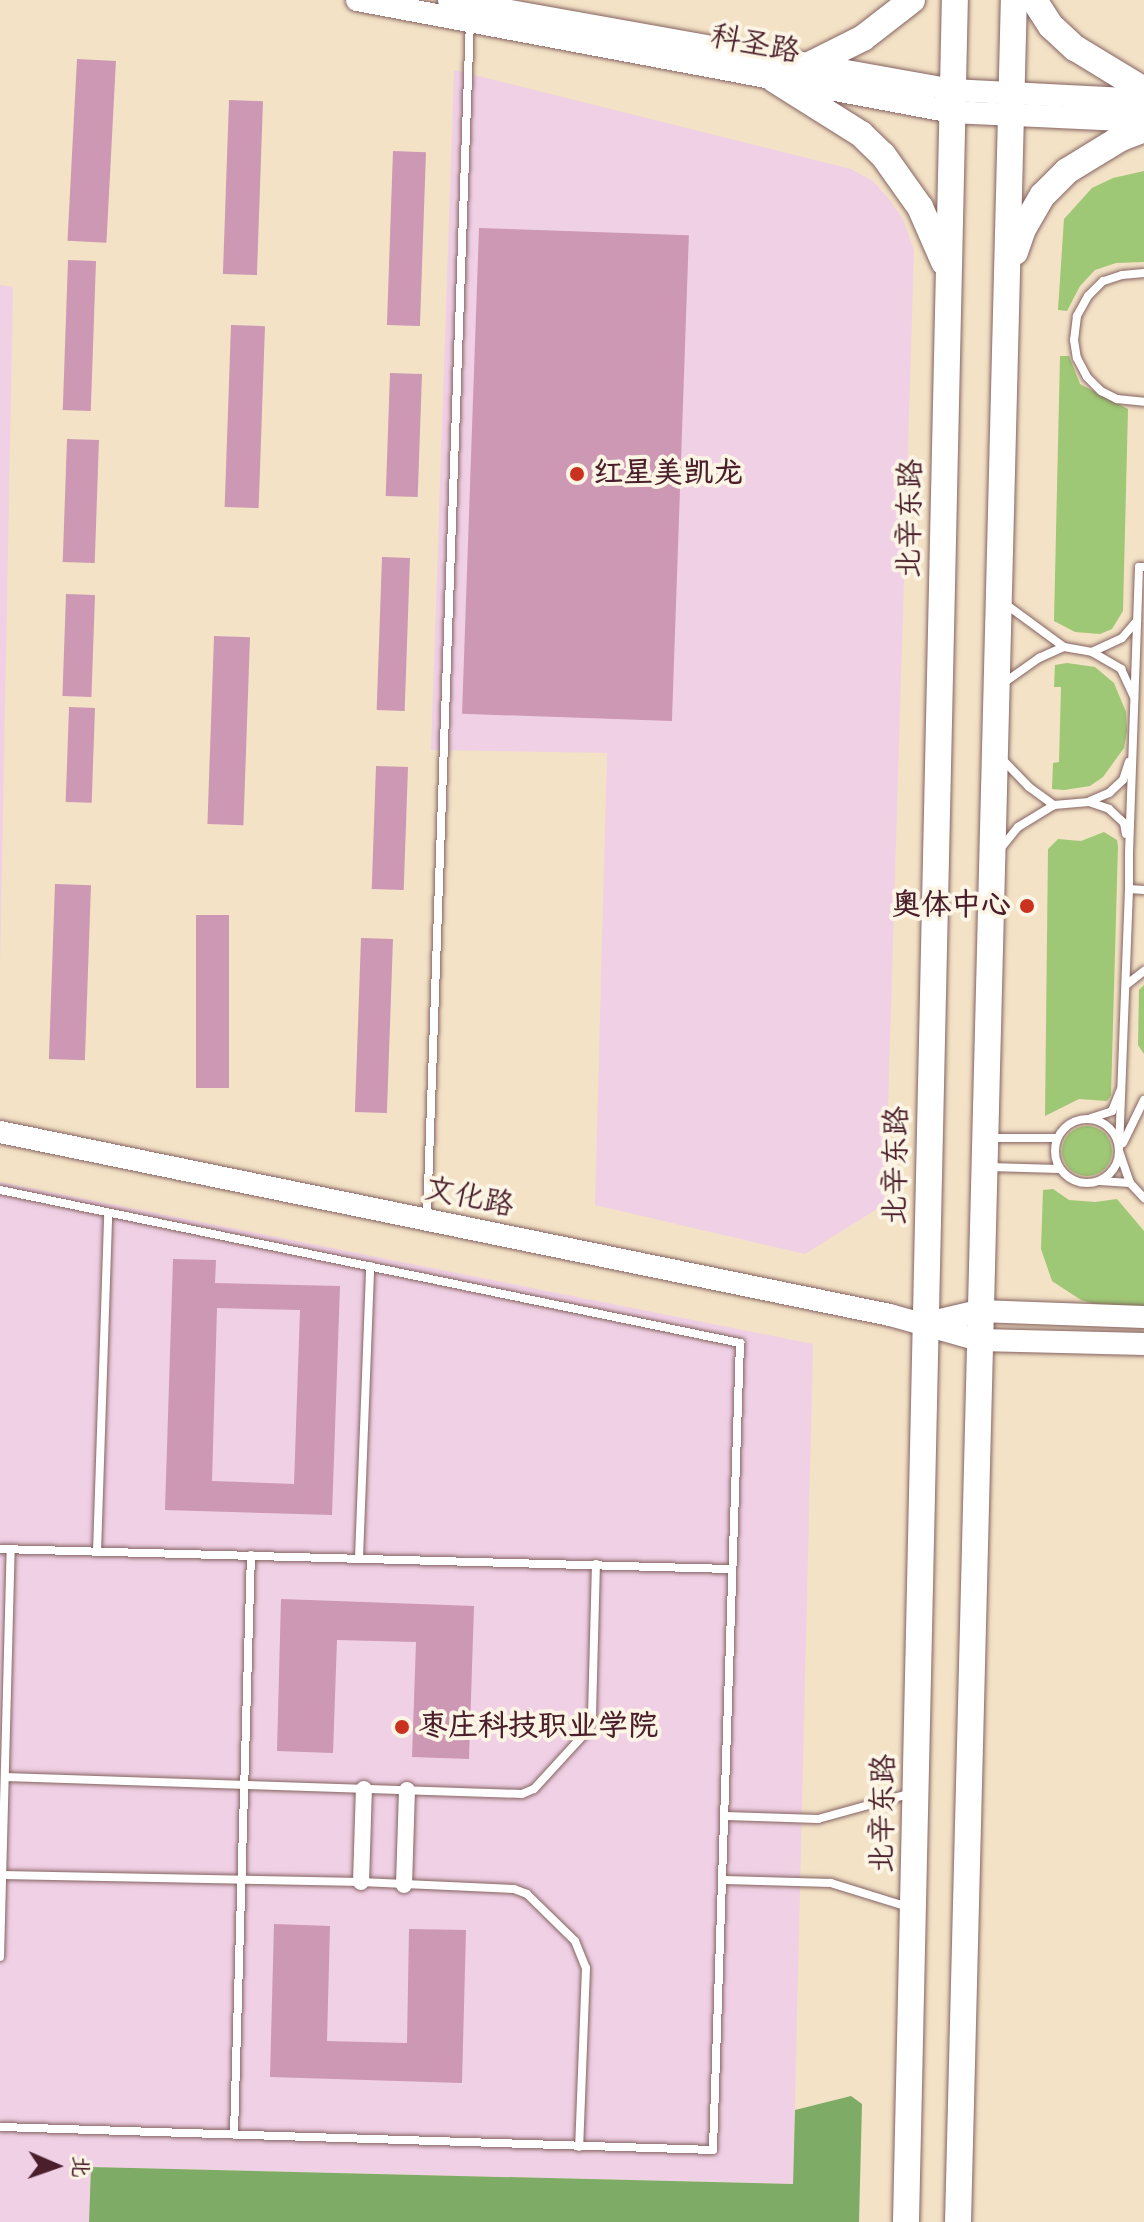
<!DOCTYPE html>
<html>
<head>
<meta charset="utf-8">
<style>
	body { margin:0 }
	#map { position:relative; width:1144px; height:2222px; overflow:hidden; background:#f3e2c6; font-family:Mynerve,"LXGW WenKai TC",sans-serif }
	div>[style] { position:absolute }
	.built>* { inset:0; background:#f0d0e5 }
	.green>* { inset:0; background:#9ec875 }
	.round { border-radius:50% }
	.forest>* { inset:0; background:#7eac66 }
	.building>* { inset:0; background:#cc98b3; transform-origin:0 0 }
	.roads { filter:drop-shadow(0 0 2px #856361) drop-shadow(0 0 2px #856361) }
	.lane>* { height:8px; margin:-4px; padding:0 4px; transform-origin:4px; border-radius:4px; background:#fff }
	.lane>.ring { margin:-4px; padding:0; box-sizing:content-box; background:none; border:8px solid #fff; border-radius:50% }
	.street>* { height:16px; margin:-8px; padding:0 8px; transform-origin:8px; border-radius:8px; background:#fff }
	.secondary>* { height:22px; margin:-11px; padding:0 11px; transform-origin:11px; border-radius:11px; background:#fff }
	.primary>* { height:26px; margin:-13px; padding:0 13px; transform-origin:13px; border-radius:13px; background:#fff }
	.dots>* { width:22px; height:22px; translate:-50% -50%; box-sizing:border-box; border:4px solid #fcf5e5; border-radius:50% }
	span { translate:-50% -50%; white-space:nowrap; text-align:center; line-height:1.15; -webkit-text-stroke:8px #fcf5e5; paint-order:stroke }
	.street-label { font-size:30px; color:#4a1f2b }
	.poi-label { font-size:30px; color:#4a1f2b; font-weight:700 }
	.left { translate:0 -50%; text-align:left }
	.right { translate:-100% -50%; text-align:right }
	.north { position:absolute; left:16px; top:2126px; width:80px; height:80px; -webkit-text-stroke:6px #fcf5e5; paint-order:stroke; rotate:92deg; font-size:22px; font-weight:700; line-height:32px; text-align:center; color:#4a1f2b }
	.north::after { content:''; display:block; margin:auto; width:28px; height:36px; background:#4a1f2b; clip-path:polygon(50% 0,100% 100%,50% 72%,0 100%) }
</style>
</head>
<body>
<div id="map">
	<div class="built">
		<div style="clip-path:polygon(454px 70px,851px 169px,873px 181px,889px 199px,903px 219px,914px 250px,885px 1204px,805px 1254px,595px 1205px,607px 753px,431px 750px)"></div>
		<div style="clip-path:polygon(0 285px,13px 287px,0 966px)"></div>
		<div style="clip-path:polygon(0 1182px,813px 1344px,793px 2184px,91px 2167px,89px 2222px,0 2222px)"></div>
	</div>
	<div class="green">
		<div style="clip-path:polygon(1144px 171px,1144px 262px,1116px 263px,1095px 270px,1080px 286px,1067px 311px,1058px 310px,1064px 219px,1092px 188px,1113px 178px)"></div>
		<div style="clip-path:polygon(1060px 356px,1069px 356px,1080px 384px,1128px 409px,1123px 611px,1112px 629px,1100px 634px,1075px 632px,1054px 621px)"></div>
		<div style="clip-path:polygon(1067px 663px,1095px 667px,1114px 683px,1126px 712px,1127px 731px,1124px 748px,1103px 777px,1090px 786px,1064px 790px,1052px 789px,1053px 763px,1059px 762px,1061px 687px,1054px 687px,1055px 665px)"></div>
		<div style="clip-path:polygon(1104px 832px,1117px 840px,1118px 846px,1111px 1095px,1107px 1101px,1079px 1099px,1045px 1116px,1048px 849px,1058px 839px,1081px 841px)"></div>
		<div style="clip-path:polygon(1144px 985px,1144px 1054px,1138px 1045px,1139px 990px)"></div>
		<div class="round" style="left:1062px;top:1126px;width:50px;height:50px"></div>
		<div style="clip-path:polygon(1053px 1189px,1069px 1200px,1095px 1202px,1117px 1199px,1144px 1231px,1144px 1308px,1104px 1307px,1081px 1300px,1052px 1281px,1041px 1249px,1043px 1190px)"></div>
	</div>
	<div class="forest">
		<div style="clip-path:polygon(851px 2096px,862px 2104px,859px 2222px,89px 2222px,91px 2167px,793px 2184px,795px 2110px)"></div>
	</div>
	<div class="building">
		<div style="left:77px;top:59px;width:39px;height:182px;rotate:3deg"></div>
		<div style="left:229px;top:100px;width:34px;height:174px;rotate:2deg"></div>
		<div style="left:393px;top:151px;width:33px;height:174px;rotate:2deg"></div>
		<div style="left:479px;top:228px;width:210px;height:486px;rotate:2deg"></div>
		<div style="left:68px;top:260px;width:28px;height:150px;rotate:2deg"></div>
		<div style="left:231px;top:325px;width:34px;height:182px;rotate:2deg"></div>
		<div style="left:390px;top:373px;width:32px;height:123px;rotate:2deg"></div>
		<div style="left:67px;top:439px;width:32px;height:123px;rotate:2deg"></div>
		<div style="left:382px;top:557px;width:28px;height:153px;rotate:2deg"></div>
		<div style="left:66px;top:594px;width:29px;height:102px;rotate:2deg"></div>
		<div style="left:214px;top:636px;width:36px;height:188px;rotate:2deg"></div>
		<div style="left:69px;top:707px;width:26px;height:95px;rotate:2deg"></div>
		<div style="left:376px;top:766px;width:32px;height:123px;rotate:2deg"></div>
		<div style="left:55px;top:884px;width:36px;height:175px;rotate:2deg"></div>
		<div style="left:196px;top:915px;width:33px;height:173px"></div>
		<div style="left:361px;top:938px;width:32px;height:174px;rotate:2deg"></div>
		<div style="clip-path:polygon(evenodd,173px 1259px,216px 1260px,215px 1283px,340px 1286px,332px 1515px,165px 1510px,173px 1259px,217px 1308px,300px 1310px,294px 1484px,212px 1481px,217px 1308px)"></div>
		<div style="clip-path:polygon(281px 1599px,474px 1606px,469px 1759px,412px 1757px,416px 1642px,337px 1640px,333px 1753px,277px 1751px)"></div>
		<div style="clip-path:polygon(274px 1924px,330px 1926px,327px 2041px,407px 2043px,409px 1929px,466px 1930px,462px 2083px,270px 2077px)"></div>
	</div>
	<div class="roads">
		<div class="lane">
			<div style="left:1144px;top:273px;width:22px;rotate:175deg"></div>
			<div style="left:1122px;top:275px;width:20px;rotate:162deg"></div>
			<div style="left:1103px;top:281px;width:21px;rotate:135deg"></div>
			<div style="left:1088px;top:296px;width:23px;rotate:119deg"></div>
			<div style="left:1077px;top:316px;width:24px;rotate:97deg"></div>
			<div style="left:1074px;top:340px;width:18px;rotate:81deg"></div>
			<div style="left:1077px;top:358px;width:21px;rotate:62deg"></div>
			<div style="left:1087px;top:377px;width:20px;rotate:45deg"></div>
			<div style="left:1101px;top:391px;width:18px;rotate:27deg"></div>
			<div style="left:1117px;top:399px;width:27px;rotate:6deg"></div>
			<div style="left:1144px;top:567px;width:5px;rotate:180deg"></div>
			<div style="left:1139px;top:567px;width:288px;rotate:92deg"></div>
			<div style="left:1129px;top:855px;width:34px;rotate:90deg"></div>
			<div style="left:1129px;top:889px;width:15px;rotate:4deg"></div>
			<div style="left:1004px;top:603px;width:74px;rotate:36.3deg"></div>
			<div style="left:1092px;top:652px;width:33px;rotate:-25deg"></div>
			<div style="left:1122px;top:638px;width:23px;rotate:-49deg"></div>
			<div style="left:1005px;top:682px;width:42px;rotate:-35.2deg"></div>
			<div style="left:1039px;top:658px;width:27px;rotate:-24deg"></div>
			<div style="left:1064px;top:647px;width:28px;rotate:10deg"></div>
			<div style="left:1092px;top:652px;width:34px;rotate:30deg"></div>
			<div style="left:1121px;top:669px;width:31px;rotate:65deg"></div>
			<div style="left:1003px;top:760px;width:37px;rotate:46deg"></div>
			<div style="left:1029px;top:787px;width:31px;rotate:36deg"></div>
			<div style="left:1090px;top:801px;width:21px;rotate:-23deg"></div>
			<div style="left:1109px;top:793px;width:19px;rotate:-43deg"></div>
			<div style="left:1123px;top:780px;width:19px;rotate:-72deg"></div>
			<div style="left:1001px;top:848px;width:27px;rotate:-51deg"></div>
			<div style="left:1018px;top:827px;width:42px;rotate:-31.4deg"></div>
			<div style="left:1054px;top:805px;width:35px;rotate:-5deg"></div>
			<div style="left:1089px;top:802px;width:21px;rotate:19deg"></div>
			<div style="left:1109px;top:809px;width:21px;rotate:43deg"></div>
			<div style="left:1124px;top:823px;width:11px;rotate:80deg"></div>
			<div style="left:1129px;top:889px;width:262px;rotate:92.2deg"></div>
			<div style="left:1119px;top:1151px;width:34px;rotate:71deg"></div>
			<div style="left:1130px;top:1183px;width:21px;rotate:47deg"></div>
			<div style="left:1126px;top:985px;width:23px;rotate:-38deg"></div>
			<div style="left:1091px;top:1118px;width:22px;rotate:-18deg"></div>
			<div style="left:1112px;top:1111px;width:24px;rotate:-68deg"></div>
			<div class="ring" style="left:1055px;top:1119px;width:56px;height:56px"></div>
			<div style="left:989px;top:1138px;width:68px"></div>
			<div style="left:1123px;top:1143px;width:48px;rotate:-64deg"></div>
			<div style="left:989px;top:1167px;width:70px;rotate:1.6deg"></div>
			<div style="left:1100px;top:1181px;width:30px;rotate:4deg"></div>
			<div style="left:0;top:1190px;width:756px;rotate:11.68deg"></div>
			<div style="left:740px;top:1343px;width:807px;rotate:91.92deg"></div>
			<div style="left:713px;top:2150px;width:713px;rotate:-178.15deg"></div>
			<div style="left:427px;top:1216px;width:1195px;rotate:-87.94deg"></div>
			<div style="left:0;top:1549px;width:732px;rotate:1.57deg"></div>
			<div style="left:97px;top:1552px;width:339px;rotate:-88.1deg"></div>
			<div style="left:359px;top:1558px;width:292px;rotate:-87.8deg"></div>
			<div style="left:5px;top:1777px;width:517px;rotate:1.88deg"></div>
			<div style="left:522px;top:1794px;width:13px;rotate:-23deg"></div>
			<div style="left:534px;top:1789px;width:80px;rotate:-47.5deg"></div>
			<div style="left:588px;top:1730px;width:16px;rotate:-75deg"></div>
			<div style="left:592px;top:1715px;width:151px;rotate:-88.5deg"></div>
			<div style="left:726px;top:1816px;width:92px;rotate:1.9deg"></div>
			<div style="left:818px;top:1819px;width:98px;rotate:-15.5deg"></div>
			<div style="left:2px;top:1875px;width:359px;rotate:1.1deg"></div>
			<div style="left:361px;top:1882px;width:153px;rotate:2.6deg"></div>
			<div style="left:514px;top:1889px;width:14px;rotate:21deg"></div>
			<div style="left:527px;top:1894px;width:67px;rotate:44.4deg"></div>
			<div style="left:575px;top:1941px;width:29px;rotate:68deg"></div>
			<div style="left:586px;top:1968px;width:179px;rotate:92.2deg"></div>
			<div style="left:725px;top:1880px;width:106px;rotate:1.6deg"></div>
			<div style="left:831px;top:1883px;width:81px;rotate:17.3deg"></div>
			<div style="left:0;top:1957px;width:408px;rotate:-88.5deg"></div>
			<div style="left:234px;top:2133px;width:578px;rotate:-88.32deg"></div>
		</div>
		<div class="street">
			<div style="left:361px;top:1882px;width:93px;rotate:-88.2deg"></div>
			<div style="left:404px;top:1885px;width:95px;rotate:-88.2deg"></div>
		</div>
		<div class="secondary">
			<div style="left:357px;top:0;width:605px;rotate:10.66deg"></div>
			<div style="left:952px;top:112px;width:192px;rotate:2.7deg"></div>
			<div style="left:449px;top:0;width:512px;rotate:10.12deg"></div>
			<div style="left:953px;top:90px;width:191px;rotate:3deg"></div>
			<div style="left:0;top:1132px;width:909px;rotate:11.62deg"></div>
			<div style="left:890px;top:1315px;width:92px;rotate:15.7deg"></div>
			<div style="left:979px;top:1340px;width:165px;rotate:1.4deg"></div>
			<div style="left:927px;top:1323px;width:53px;rotate:-13deg"></div>
			<div style="left:979px;top:1311px;width:165px;rotate:2.1deg"></div>
		</div>
		<div class="primary">
			<div style="left:1034px;top:0;width:31px;rotate:57deg"></div>
			<div style="left:1051px;top:26px;width:33px;rotate:43deg"></div>
			<div style="left:1075px;top:48px;width:81px;rotate:31.3deg"></div>
			<div style="left:807px;top:66px;width:63px;rotate:-26.6deg"></div>
			<div style="left:863px;top:38px;width:62px;rotate:-37.8deg"></div>
			<div style="left:775px;top:80px;width:102px;rotate:32.1deg"></div>
			<div style="left:861px;top:134px;width:30px;rotate:44deg"></div>
			<div style="left:883px;top:155px;width:64px;rotate:54.6deg"></div>
			<div style="left:920px;top:207px;width:60px;rotate:66.4deg"></div>
			<div style="left:1015px;top:252px;width:24px;rotate:-71deg"></div>
			<div style="left:1023px;top:229px;width:39px;rotate:-60deg"></div>
			<div style="left:1043px;top:195px;width:34px;rotate:-45deg"></div>
			<div style="left:1067px;top:171px;width:63px;rotate:-31.4deg"></div>
			<div style="left:1121px;top:138px;width:25px;rotate:-21deg"></div>
			<div style="left:906px;top:2222px;width:2223px;rotate:-88.74deg"></div>
			<div style="left:958px;top:2222px;width:2223px;rotate:-88.56deg"></div>
		</div>
	</div>
	<div class="dots">
		<div style="left:577px;top:474px;background:#c8321e"></div>
		<div style="left:1027px;top:906px;background:#c8321e"></div>
		<div style="left:402px;top:1727px;background:#c8321e"></div>
	</div>
	<div class="street-label">
		<span style="left:755px;top:45px;rotate:11deg">科圣路</span>
		<span style="left:911px;top:519px;rotate:-89deg">北辛东路</span>
		<span style="left:897px;top:1166px;rotate:-89deg">北辛东路</span>
		<span style="left:469px;top:1198px;rotate:12deg">文化路</span>
		<span style="left:884px;top:1814px;rotate:-89deg">北辛东路</span>
	</div>
	<div class="poi-label">
		<span class="left" style="left:593px;top:474px">红星美凯龙</span>
		<span class="right" style="left:1011px;top:906px">奥体中心</span>
		<span class="left" style="left:418px;top:1727px">枣庄科技职业学院</span>
	</div>
	<div class="north">北</div>
</div>
</body>
</html>
